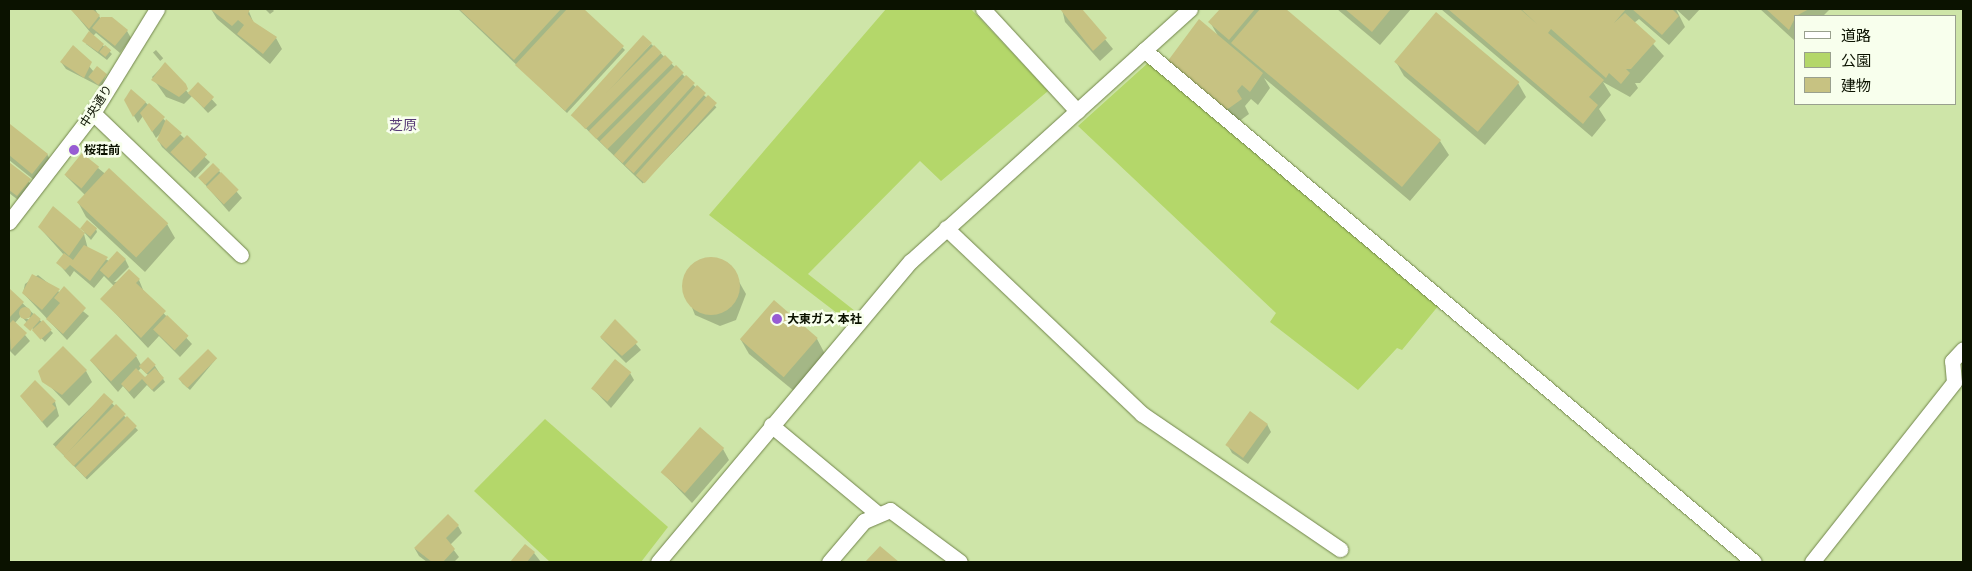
<!DOCTYPE html>
<html>
<head>
<meta charset="utf-8">
<style>
	body { margin:0 }
	#map { position:relative; width:1972px; height:571px; overflow:hidden; background:#cee5a8; font-family:"IBM Plex Sans","Noto Sans JP",sans-serif }
	div>[style] { position:absolute }
	.green>* { inset:0; background:#b4d76a }
	.shadow>* { inset:0; background:#0003; transform-origin:0 0 }
	.building>* { inset:0; background:#c7c282; transform-origin:0 0 }
	.round { border-radius:50% }
	.roads { filter:drop-shadow(0 0 1px #71844b) drop-shadow(0 0 1px #71844b) }
	.minor>* { height:15px; margin:-7.5px; padding:0 7.5px; transform-origin:7.5px; border-radius:7.5px; background:#fff }
	.dots>* { width:14px; height:14px; translate:-50% -50%; box-sizing:border-box; border:2px solid #f8ffed; border-radius:50% }
	span { translate:-50% -50%; white-space:nowrap; text-align:center; line-height:1.15; -webkit-text-stroke:5px #f8ffed; paint-order:stroke }
	.street-label { font-size:12px; color:#0b1200 }
	.poi-label { font-size:12px; color:#0b1200; font-weight:700 }
	.left { translate:0 -50%; text-align:left }
	.neighbourhood-label { font-size:14px; color:#573b76 }
	.frame { position:absolute; inset:0; border:10px solid #0b1200; pointer-events:none }
	.legend { position:absolute; left:1794px; top:15px; width:162px; height:90px; box-sizing:border-box; background:#f8ffed; border:1px solid #99a08e; margin:0; padding:6px 9px; list-style:none; font-size:15px; color:#0b1200 }
	.legend li { display:flex; align-items:center; gap:10px; height:25px }
	.legend b { width:25px; border:1px solid #99a08e }
</style>
</head>
<body>
<div id="map">
	<div class="green">
		<div style="clip-path:polygon(886px 9px,971px 9px,1048px 91px,941px 181px,920px 161px,808px 274px,855px 311px,846px 320px,709px 215px)"></div>
		<div style="clip-path:polygon(1149px 62px,1439px 305px,1402px 350px,1397px 348px,1358px 390px,1270px 322px,1276px 313px,1078px 126px)"></div>
		<div style="clip-path:polygon(545px 419px,668px 527px,641px 562px,550px 562px,474px 491px)"></div>
	</div>
	<div class="shadow">
		<div style="clip-path:polygon(71px 9px,95px 9px,102px 21px,127px 31px,131px 38px,120px 53px,96px 33px,93px 36px,112px 54px,107px 60px,86px 44px,90px 32px)"></div>
		<div style="clip-path:polygon(211px 9px,248px 9px,254px 24px,276px 38px,282px 49px,270px 64px,217px 19px)"></div>
		<div style="clip-path:polygon(265px 9px,272px 9px,274px 11px,270px 14px)"></div>
		<div style="clip-path:polygon(458px 9px,582px 9px,625px 50px,567px 113px)"></div>
		<div style="clip-path:polygon(1062px 9px,1080px 9px,1113px 49px,1100px 61px,1065px 22px)"></div>
		<div style="clip-path:polygon(1221px 9px,1284px 9px,1440px 141px,1449px 155px,1410px 201px,1264px 78px,1270px 88px,1258px 105px,1251px 99px,1245px 106px,1249px 114px,1234px 125px,1177px 76px,1218px 36px,1210px 22px)"></div>
		<div style="clip-path:polygon(1337px 9px,1411px 9px,1380px 45px)"></div>
		<div style="clip-path:polygon(1441px 9px,1700px 9px,1689px 21px,1676px 9px,1685px 27px,1669px 45px,1639px 19px,1634px 23px,1664px 56px,1640px 83px,1635px 83px,1638px 88px,1630px 97px,1603px 82px,1611px 95px,1599px 109px,1606px 120px,1592px 137px)"></div>
		<div style="clip-path:polygon(1760px 9px,1830px 9px,1823px 16px,1796px 16px,1796px 42px)"></div>
		<div style="left:651px;top:44px;width:91px;height:106px;rotate:44deg"></div>
		<div style="clip-path:polygon(73px 47px,94px 72px,106px 75px,101px 87px,66px 69px,61px 62px)"></div>
		<div style="left:156px;top:50px;width:11px;height:4px;rotate:49deg"></div>
		<div style="clip-path:polygon(1396px 62px,1518px 83px,1526px 97px,1485px 145px,1404px 76px)"></div>
		<div style="clip-path:polygon(165px 64px,189px 94px,198px 84px,217px 105px,208px 113px,192px 96px,184px 104px,166px 97px,152px 77px)"></div>
		<div style="clip-path:polygon(125px 100px,145px 102px,210px 162px,195px 178px,162px 147px,158px 140px,162px 132px,156px 138px,143px 116px,138px 123px)"></div>
		<div style="clip-path:polygon(9px 126px,47px 154px,53px 165px,39px 184px,9px 160px)"></div>
		<div style="clip-path:polygon(9px 163px,34px 187px,22px 203px,9px 193px)"></div>
		<div style="clip-path:polygon(98px 168px,167px 224px,175px 238px,145px 272px,86px 217px,78px 202px,85px 195px,66px 176px)"></div>
		<div style="clip-path:polygon(219px 171px,242px 198px,229px 212px,202px 181px)"></div>
		<div style="clip-path:polygon(39px 227px,84px 234px,88px 249px,109px 261px,125px 259px,129px 267px,114px 282px,139px 280px,144px 292px,192px 344px,180px 357px,159px 336px,148px 348px,102px 299px,114px 286px,104px 276px,94px 288px,74px 271px,70px 277px,58px 263px,64px 255px)"></div>
		<div style="clip-path:polygon(96px 229px,97px 232px,91px 240px,84px 232px)"></div>
		<div style="clip-path:polygon(714px 258px,730px 266px,746px 294px,736px 320px,720px 326px,695px 315px,683px 285px,689px 269px)"></div>
		<div style="clip-path:polygon(38px 275px,89px 316px,67px 340px,23px 293px,25px 284px)"></div>
		<div style="clip-path:polygon(evenodd,9px 290px,53px 333px,45px 342px,21px 316px,15px 323px,30px 341px,15px 356px,9px 350px,9px 290px,22px 314px,33px 319px,33px 321px,22px 317px,22px 314px)"></div>
		<div style="clip-path:polygon(774px 301px,817px 339px,825px 354px,794px 391px,749px 354px,741px 340px)"></div>
		<div style="clip-path:polygon(616px 321px,641px 350px,626px 363px,601px 338px)"></div>
		<div style="clip-path:polygon(evenodd,136px 356px,141px 365px,155px 366px,165px 382px,154px 392px,147px 385px,134px 399px,123px 386px,118px 392px,91px 361px,136px 356px,141px 368px,148px 375px,145px 379px,138px 371px,141px 368px)"></div>
		<div style="clip-path:polygon(216px 359px,190px 390px,182px 383px,180px 379px)"></div>
		<div style="clip-path:polygon(86px 371px,92px 382px,69px 406px,46px 382px)"></div>
		<div style="clip-path:polygon(630px 373px,634px 380px,611px 408px,592px 388px)"></div>
		<div style="left:104px;top:395px;width:49px;height:71px;rotate:46deg"></div>
		<div style="clip-path:polygon(21px 396px,55px 402px,59px 416px,47px 428px)"></div>
		<div style="clip-path:polygon(1267px 424px,1271px 432px,1248px 464px,1232px 453px,1228px 446px)"></div>
		<div style="clip-path:polygon(723px 449px,729px 460px,692px 503px,663px 473px)"></div>
		<div style="clip-path:polygon(458px 526px,462px 533px,450px 545px,459px 557px,454px 562px,427px 562px,419px 556px,415px 549px)"></div>
		<div style="clip-path:polygon(526px 546px,534px 553px,541px 562px,512px 562px)"></div>
	</div>
	<div class="building">
		<div style="clip-path:polygon(70px 9px,92px 9px,100px 15px,89px 29px)"></div>
		<div style="clip-path:polygon(210px 9px,250px 9px,248px 14px,254px 22px,277px 37px,263px 54px,237px 34px,244px 25px,238px 20px,232px 26px)"></div>
		<div style="clip-path:polygon(459px 9px,561px 9px,514px 60px)"></div>
		<div style="clip-path:polygon(567px 9px,584px 9px,624px 46px,565px 111px,515px 65px)"></div>
		<div style="clip-path:polygon(1060px 9px,1082px 9px,1107px 38px,1093px 51px)"></div>
		<div style="clip-path:polygon(1220px 9px,1255px 9px,1229px 40px,1208px 22px)"></div>
		<div style="clip-path:polygon(1260px 9px,1286px 9px,1441px 140px,1402px 187px,1231px 43px)"></div>
		<div style="clip-path:polygon(1345px 9px,1391px 9px,1372px 32px)"></div>
		<div style="clip-path:polygon(1448px 9px,1520px 9px,1537px 24px,1521px 9px,1626px 9px,1614px 23px,1625px 13px,1656px 41px,1631px 69px,1626px 69px,1630px 73px,1621px 84px,1609px 73px,1606px 78px,1551px 29px,1548px 33px,1604px 80px,1589px 97px,1598px 105px,1583px 124px)"></div>
		<div style="clip-path:polygon(1632px 9px,1672px 9px,1679px 16px,1662px 35px)"></div>
		<div style="clip-path:polygon(1766px 9px,1809px 9px,1796px 16px,1789px 30px)"></div>
		<div style="left:1436px;top:12px;width:109px;height:65px;rotate:40deg"></div>
		<div style="clip-path:polygon(101px 17px,112px 17px,128px 30px,115px 46px,92px 28px)"></div>
		<div style="clip-path:polygon(1199px 19px,1263px 73px,1250px 92px,1242px 85px,1237px 91px,1242px 99px,1225px 111px,1167px 62px)"></div>
		<div style="clip-path:polygon(89px 31px,104px 44px,98px 52px,82px 41px)"></div>
		<div style="left:643px;top:35px;width:12px;height:108px;rotate:42deg"></div>
		<div style="clip-path:polygon(73px 45px,92px 62px,84px 78px,60px 62px)"></div>
		<div style="left:105px;top:45px;width:8px;height:9px;rotate:40deg"></div>
		<div style="left:654px;top:45px;width:11px;height:108px;rotate:45deg"></div>
		<div style="left:665px;top:55px;width:11px;height:108px;rotate:45deg"></div>
		<div style="clip-path:polygon(165px 62px,186px 84px,188px 89px,179px 97px,151px 80px)"></div>
		<div style="left:676px;top:65px;width:11px;height:108px;rotate:45deg"></div>
		<div style="left:97px;top:66px;width:13px;height:14px;rotate:39deg"></div>
		<div style="left:686px;top:75px;width:12px;height:108px;rotate:42deg"></div>
		<div style="left:198px;top:82px;width:22px;height:15px;rotate:43deg"></div>
		<div style="left:697px;top:85px;width:12px;height:108px;rotate:42deg"></div>
		<div style="clip-path:polygon(131px 89px,146px 102px,133px 117px,124px 100px)"></div>
		<div style="left:708px;top:95px;width:12px;height:108px;rotate:42deg"></div>
		<div style="clip-path:polygon(149px 103px,165px 117px,152px 132px,140px 113px)"></div>
		<div style="clip-path:polygon(166px 119px,182px 133px,166px 149px,157px 140px)"></div>
		<div style="clip-path:polygon(10px 124px,48px 154px,32px 174px,9px 155px)"></div>
		<div style="left:187px;top:135px;width:28px;height:24px;rotate:44deg"></div>
		<div style="left:82px;top:153px;width:22px;height:28px;rotate:39deg"></div>
		<div style="clip-path:polygon(9px 162px,31px 179px,17px 196px,9px 190px)"></div>
		<div style="left:213px;top:163px;width:10px;height:21px;rotate:45deg"></div>
		<div style="left:109px;top:168px;width:81px;height:47px;rotate:43deg"></div>
		<div style="left:221px;top:172px;width:25px;height:21px;rotate:45deg"></div>
		<div style="clip-path:polygon(53px 206px,85px 233px,69px 256px,38px 227px)"></div>
		<div style="left:87px;top:220px;width:13px;height:11px;rotate:39deg"></div>
		<div style="clip-path:polygon(84px 245px,108px 257px,90px 281px,70px 265px,65px 270px,56px 263px,64px 253px,73px 260px)"></div>
		<div style="left:117px;top:251px;width:12px;height:26px;rotate:42deg"></div>
		<div class="round" style="left:682px;top:257px;width:58px;height:58px"></div>
		<div style="clip-path:polygon(129px 269px,140px 279px,136px 283px,166px 311px,141px 338px,100px 299px)"></div>
		<div style="clip-path:polygon(32px 274px,60px 289px,42px 310px,22px 293px)"></div>
		<div style="clip-path:polygon(64px 286px,86px 308px,63px 334px,46px 319px,60px 303px,54px 298px)"></div>
		<div style="clip-path:polygon(9px 288px,24px 302px,9px 318px)"></div>
		<div style="left:774px;top:300px;width:58px;height:52px;rotate:41deg"></div>
		<div class="round" style="left:19px;top:307px;width:12px;height:12px"></div>
		<div style="left:34px;top:313px;width:9px;height:16px;rotate:41deg"></div>
		<div style="left:167px;top:315px;width:30px;height:20px;rotate:44deg"></div>
		<div style="clip-path:polygon(615px 319px,638px 342px,622px 356px,600px 337px)"></div>
		<div style="clip-path:polygon(13px 320px,27px 333px,11px 350px,9px 324px)"></div>
		<div style="left:43px;top:320px;width:13px;height:15px;rotate:48deg"></div>
		<div style="left:116px;top:334px;width:30px;height:37px;rotate:45deg"></div>
		<div style="clip-path:polygon(63px 346px,87px 370px,62px 395px,42px 382px,38px 371px)"></div>
		<div style="left:208px;top:349px;width:13px;height:42px;rotate:45deg"></div>
		<div style="left:148px;top:357px;width:11px;height:13px;rotate:45deg"></div>
		<div style="left:615px;top:359px;width:21px;height:38px;rotate:39deg"></div>
		<div style="clip-path:polygon(136px 368px,145px 377px,155px 368px,164px 378px,152px 390px,142px 379px,129px 392px,121px 384px)"></div>
		<div style="clip-path:polygon(35px 380px,56px 401px,52px 404px,56px 408px,42px 422px,20px 396px)"></div>
		<div style="left:104px;top:393px;width:13px;height:73px;rotate:42deg"></div>
		<div style="left:116px;top:404px;width:14px;height:74px;rotate:45deg"></div>
		<div style="left:1250px;top:411px;width:22px;height:42px;rotate:36deg"></div>
		<div style="left:127px;top:416px;width:14px;height:73px;rotate:45deg"></div>
		<div style="left:700px;top:427px;width:32px;height:60px;rotate:41deg"></div>
		<div style="clip-path:polygon(448px 514px,459px 525px,446px 538px,455px 549px,443px 562px,432px 562px,414px 548px)"></div>
		<div style="clip-path:polygon(525px 544px,535px 552px,527px 562px,510px 562px)"></div>
		<div style="clip-path:polygon(880px 546px,899px 562px,865px 562px)"></div>
	</div>
	<div class="roads">
		<div class="minor">
			<div style="left:983px;top:9px;width:139px;rotate:47.3deg"></div>
			<div style="left:1144px;top:50px;width:796px;rotate:40.01deg"></div>
			<div style="left:93px;top:113px;width:205px;rotate:43.8deg"></div>
			<div style="left:9px;top:222px;width:138px;rotate:-52.4deg"></div>
			<div style="left:93px;top:113px;width:122px;rotate:-58.4deg"></div>
			<div style="left:946px;top:228px;width:270px;rotate:43.5deg"></div>
			<div style="left:1142px;top:414px;width:240px;rotate:34.3deg"></div>
			<div style="left:771px;top:425px;width:138px;rotate:39.7deg"></div>
			<div style="left:658px;top:562px;width:393px;rotate:-50deg"></div>
			<div style="left:911px;top:261px;width:376px;rotate:-42.1deg"></div>
			<div style="left:829px;top:562px;width:54px;rotate:-49.5deg"></div>
			<div style="left:864px;top:521px;width:28px;rotate:-23deg"></div>
			<div style="left:890px;top:510px;width:87px;rotate:36.6deg"></div>
			<div style="left:1812px;top:562px;width:229px;rotate:-51.7deg"></div>
			<div style="left:1954px;top:382px;width:21px;rotate:-95deg"></div>
			<div style="left:1952px;top:361px;width:16px;rotate:-47deg"></div>
		</div>
	</div>
	<div class="dots">
		<div style="left:74px;top:150px;background:#975cd3"></div>
		<div style="left:777px;top:319px;background:#975cd3"></div>
	</div>
	<div class="street-label">
		<span style="left:96px;top:106px;rotate:-57deg">中央通り</span>
	</div>
	<div class="poi-label">
		<span class="left" style="left:84px;top:150px">桜荘前</span>
		<span class="left" style="left:787px;top:319px">大東ガス 本社</span>
	</div>
	<div class="neighbourhood-label">
		<span style="left:403px;top:125px">芝原</span>
	</div>
	<div class="frame"></div>
	<ul class="legend">
	<li><b style="height:6px;background:#fff"></b>道路</li>
	<li><b style="height:14px;background:#b4d76a"></b>公園</li>
	<li><b style="height:14px;background:#c7c282"></b>建物</li>
	</ul>
</div>
</body>
</html>
